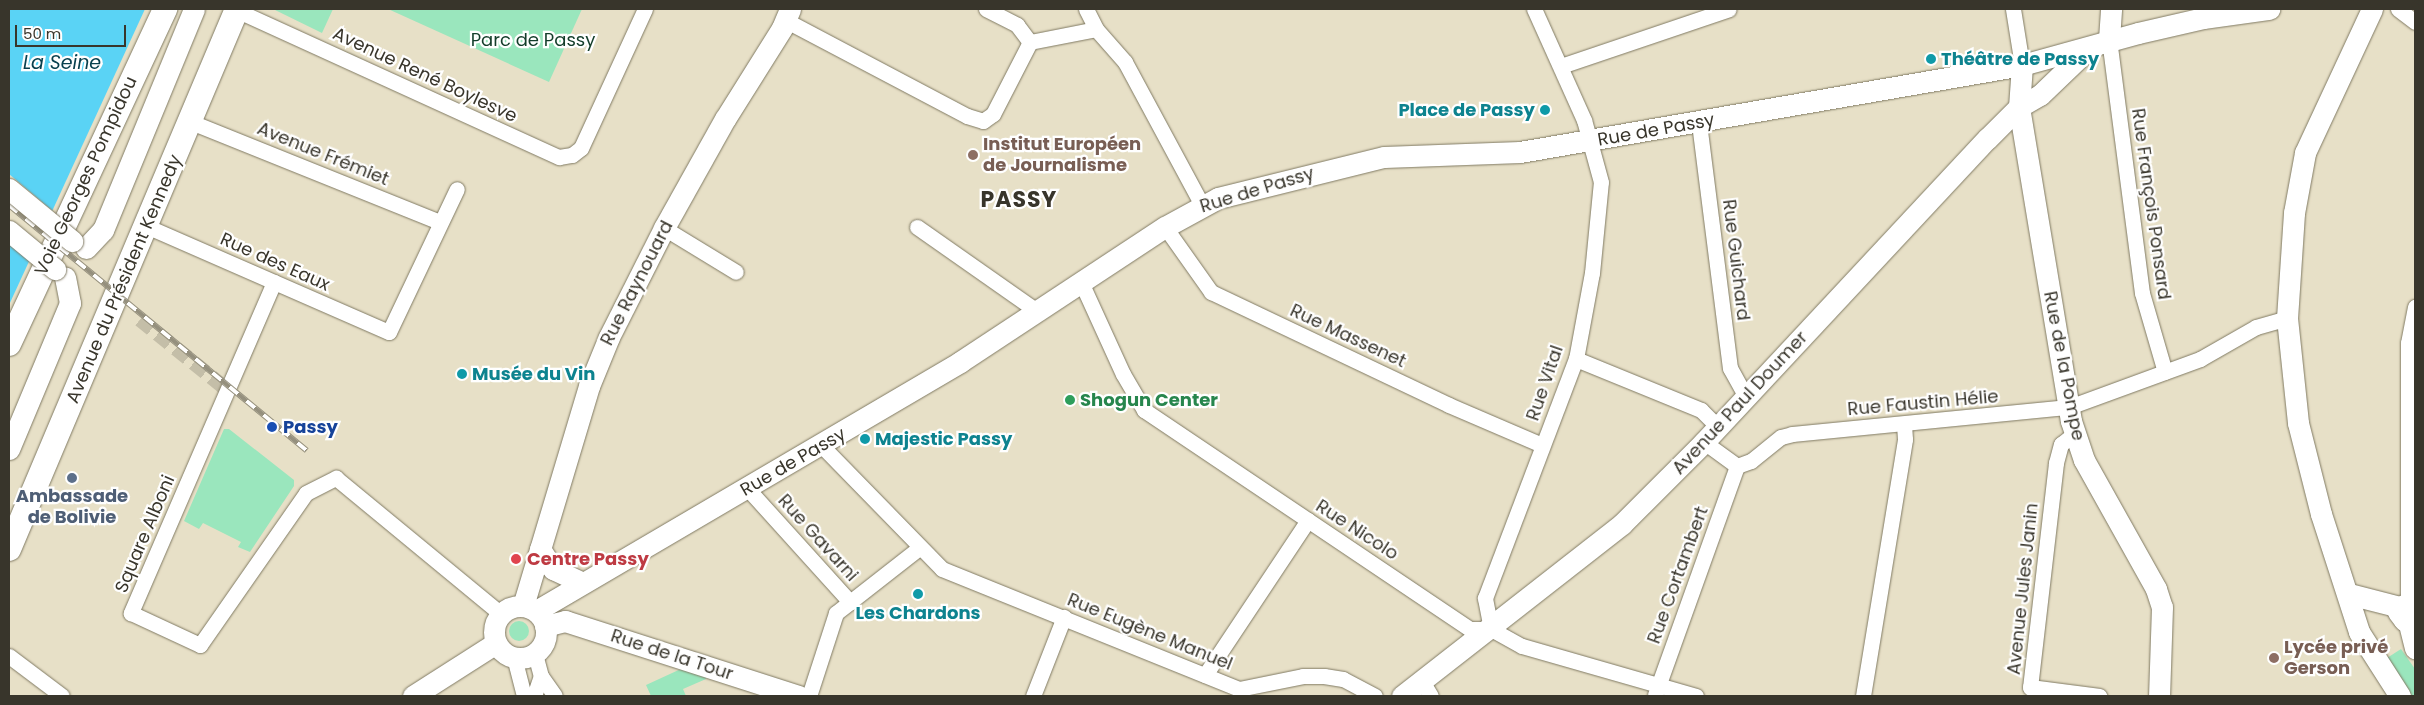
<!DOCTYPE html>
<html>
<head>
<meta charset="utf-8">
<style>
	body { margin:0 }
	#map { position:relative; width:2424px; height:705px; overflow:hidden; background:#e7e0c7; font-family:Poppins,sans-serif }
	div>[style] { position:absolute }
	.green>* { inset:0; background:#9ae6bd }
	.round { border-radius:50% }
	.water>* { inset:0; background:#5ad3f5 }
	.pier>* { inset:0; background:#e7e0c7 }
	.street-tunnel>* { height:15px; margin-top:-7.5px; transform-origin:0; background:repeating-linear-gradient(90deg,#c4bea8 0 15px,transparent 0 23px) }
	.roads { filter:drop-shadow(0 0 1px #807a63) drop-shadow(0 0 1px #807a63) }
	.street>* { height:15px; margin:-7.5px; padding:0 7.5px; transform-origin:7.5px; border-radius:7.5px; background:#fff }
	.secondary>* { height:21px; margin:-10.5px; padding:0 10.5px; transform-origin:10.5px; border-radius:10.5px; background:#fff }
	.secondary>.ring { margin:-10.5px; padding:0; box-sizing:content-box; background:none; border:21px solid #fff; border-radius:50% }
	.primary>* { height:24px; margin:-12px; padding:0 12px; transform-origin:12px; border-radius:12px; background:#fff }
	.rail>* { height:5.5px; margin-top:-2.75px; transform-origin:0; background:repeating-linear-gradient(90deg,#fff 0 11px,#95907e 0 22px); box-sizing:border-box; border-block:1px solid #95907e }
	.bridges { filter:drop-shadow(0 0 1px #807a63) drop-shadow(0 0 1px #807a63) }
	.secondary-bridge>* { height:21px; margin:-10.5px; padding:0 10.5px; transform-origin:10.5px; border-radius:10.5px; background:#fff }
	.dots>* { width:14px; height:14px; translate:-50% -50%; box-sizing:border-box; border:2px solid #fff; border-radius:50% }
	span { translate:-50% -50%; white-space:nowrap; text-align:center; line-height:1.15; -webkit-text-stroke:4.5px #fff; paint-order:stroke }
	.park-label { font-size:18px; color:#133d2a }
	.culture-label { font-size:18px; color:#0d838f; font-weight:700 }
	.left { translate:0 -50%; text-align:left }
	.right { translate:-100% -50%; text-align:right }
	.street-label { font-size:18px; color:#38352b }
	.education-label { font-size:18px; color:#785e54; font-weight:700 }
	.leisure-label { font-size:18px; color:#27864d; font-weight:700 }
	.transit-label { font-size:18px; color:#164399; font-weight:700 }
	.service-label { font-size:18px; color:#4e5e75; font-weight:700 }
	.health-label { font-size:18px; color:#be3a42; font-weight:700 }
	.water-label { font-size:19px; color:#08404e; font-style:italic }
	.district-label { font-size:22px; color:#38352b; font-weight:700; letter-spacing:1px }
	.frame { position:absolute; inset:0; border:10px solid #38352b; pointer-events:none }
	.scale { position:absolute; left:15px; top:25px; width:111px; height:22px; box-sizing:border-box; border:2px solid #38352b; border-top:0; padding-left:6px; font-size:15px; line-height:18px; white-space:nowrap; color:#38352b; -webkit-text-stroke:4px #fff; paint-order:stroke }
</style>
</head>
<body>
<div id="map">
	<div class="green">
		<div style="clip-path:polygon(273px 9px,333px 9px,322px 33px)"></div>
		<div style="clip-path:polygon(388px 9px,582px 9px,549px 82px)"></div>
		<div style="clip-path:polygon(224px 429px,229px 429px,294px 480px,294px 486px,250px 552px,238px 547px,241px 542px,203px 523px,199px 529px,184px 521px)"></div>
		<div class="round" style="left:509px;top:621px;width:20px;height:20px"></div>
		<div style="clip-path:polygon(2401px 649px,2415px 669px,2415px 696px,2412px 696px,2387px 658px)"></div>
		<div style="clip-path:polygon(683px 668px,707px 676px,706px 679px,683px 689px,686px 696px,651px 696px,646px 685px)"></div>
	</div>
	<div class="water">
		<div style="clip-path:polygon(9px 9px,145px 9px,9px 305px)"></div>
	</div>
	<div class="pier">
		<div style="clip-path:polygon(9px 174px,54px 212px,31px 263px,9px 244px)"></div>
	</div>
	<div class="street-tunnel">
		<div style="left:140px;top:319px;width:113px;rotate:38.9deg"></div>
	</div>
	<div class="roads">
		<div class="street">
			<div style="left:986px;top:9px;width:35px;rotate:27deg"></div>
			<div style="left:1017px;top:25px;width:21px;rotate:53deg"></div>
			<div style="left:1086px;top:9px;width:22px;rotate:63deg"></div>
			<div style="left:1096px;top:29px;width:44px;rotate:48.7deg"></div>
			<div style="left:1125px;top:62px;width:162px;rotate:61.7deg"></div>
			<div style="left:2013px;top:9px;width:57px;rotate:80.9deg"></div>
			<div style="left:2398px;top:9px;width:21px;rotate:37deg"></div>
			<div style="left:236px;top:10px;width:355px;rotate:24.5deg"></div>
			<div style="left:559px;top:157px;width:13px;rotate:-9deg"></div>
			<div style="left:572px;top:155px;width:11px;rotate:-38deg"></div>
			<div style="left:581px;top:148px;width:153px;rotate:-65.3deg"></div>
			<div style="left:785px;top:20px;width:206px;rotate:27.8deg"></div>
			<div style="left:967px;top:116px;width:17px;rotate:17deg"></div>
			<div style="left:983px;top:121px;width:12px;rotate:-35deg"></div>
			<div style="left:993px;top:114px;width:81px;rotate:-62.8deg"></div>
			<div style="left:1030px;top:42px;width:67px;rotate:-11.1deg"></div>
			<div style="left:2109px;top:39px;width:256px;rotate:82.6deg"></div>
			<div style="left:2142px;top:293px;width:82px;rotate:73.8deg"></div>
			<div style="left:1561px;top:66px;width:177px;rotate:-18.7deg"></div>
			<div style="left:191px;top:122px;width:268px;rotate:21.9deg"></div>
			<div style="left:1699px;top:123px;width:247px;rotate:82.8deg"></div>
			<div style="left:1730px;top:368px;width:33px;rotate:61deg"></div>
			<div style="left:146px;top:226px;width:265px;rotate:23.6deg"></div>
			<div style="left:389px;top:332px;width:158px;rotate:-64.6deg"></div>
			<div style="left:917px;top:227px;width:146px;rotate:35deg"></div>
			<div style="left:1165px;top:227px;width:80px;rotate:54.7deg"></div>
			<div style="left:1211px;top:292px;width:263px;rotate:25.4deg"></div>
			<div style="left:1449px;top:405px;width:101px;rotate:23.3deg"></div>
			<div style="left:664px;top:228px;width:84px;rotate:31.4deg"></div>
			<div style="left:274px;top:282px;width:361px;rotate:113.4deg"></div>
			<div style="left:131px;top:613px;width:76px;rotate:24.9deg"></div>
			<div style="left:200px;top:645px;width:185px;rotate:-55.1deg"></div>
			<div style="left:306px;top:493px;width:34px;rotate:-27deg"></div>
			<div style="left:336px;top:478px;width:214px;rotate:39.5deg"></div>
			<div style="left:1081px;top:282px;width:101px;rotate:65.5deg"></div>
			<div style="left:1123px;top:374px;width:42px;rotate:59.7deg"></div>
			<div style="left:1144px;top:410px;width:393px;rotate:33.9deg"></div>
			<div style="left:1470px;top:629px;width:21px"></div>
			<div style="left:1491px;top:629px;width:35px;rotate:29deg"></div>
			<div style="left:1522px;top:646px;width:181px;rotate:16deg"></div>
			<div style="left:1576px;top:359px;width:135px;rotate:22.2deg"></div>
			<div style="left:1701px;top:410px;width:24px;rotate:45deg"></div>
			<div style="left:2074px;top:434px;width:16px;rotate:142deg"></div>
			<div style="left:2061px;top:444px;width:20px;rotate:105deg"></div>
			<div style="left:2056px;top:463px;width:226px;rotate:96.6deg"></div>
			<div style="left:2030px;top:687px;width:70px;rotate:7.4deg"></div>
			<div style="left:1704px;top:442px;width:41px;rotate:36deg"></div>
			<div style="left:1737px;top:466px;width:15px;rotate:-20deg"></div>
			<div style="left:1751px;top:461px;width:38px;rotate:-39deg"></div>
			<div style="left:1781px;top:437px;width:11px;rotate:-15deg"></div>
			<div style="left:1792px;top:434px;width:278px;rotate:-5.6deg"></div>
			<div style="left:2069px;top:407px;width:140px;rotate:-20.1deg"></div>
			<div style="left:2200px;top:359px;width:64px;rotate:-29.7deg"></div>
			<div style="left:2256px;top:327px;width:32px;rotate:-16deg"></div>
			<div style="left:821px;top:445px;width:173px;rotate:45.7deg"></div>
			<div style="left:942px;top:569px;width:320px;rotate:22deg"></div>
			<div style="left:1239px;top:689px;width:65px;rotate:-11.5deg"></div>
			<div style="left:1303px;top:676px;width:21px"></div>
			<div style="left:1324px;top:676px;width:19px;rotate:9deg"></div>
			<div style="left:1343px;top:679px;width:36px;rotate:28deg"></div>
			<div style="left:747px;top:488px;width:154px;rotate:47.9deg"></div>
			<div style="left:850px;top:602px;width:18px;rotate:142deg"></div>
			<div style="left:836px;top:613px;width:87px;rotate:108deg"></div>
			<div style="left:850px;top:602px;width:88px;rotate:-38deg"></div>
			<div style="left:2408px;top:603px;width:260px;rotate:-90deg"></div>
			<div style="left:2408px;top:343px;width:37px;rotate:-79deg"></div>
			<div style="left:1491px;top:629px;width:32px;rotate:-101deg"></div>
			<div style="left:1485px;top:598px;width:256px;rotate:-69.2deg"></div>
			<div style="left:1576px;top:359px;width:87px;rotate:-79.5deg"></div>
			<div style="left:1592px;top:273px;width:91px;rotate:-84.4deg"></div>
			<div style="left:1601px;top:182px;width:64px;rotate:-105.3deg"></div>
			<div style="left:1584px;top:120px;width:122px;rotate:-114.2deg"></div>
			<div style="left:535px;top:654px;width:23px;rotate:75deg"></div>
			<div style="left:541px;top:676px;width:24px;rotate:55deg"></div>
			<div style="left:9px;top:656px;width:66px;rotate:37deg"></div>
			<div style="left:514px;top:657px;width:40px;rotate:75.6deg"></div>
			<div style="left:1205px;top:675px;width:186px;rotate:-56.4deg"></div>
			<div style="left:1422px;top:681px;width:17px;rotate:59deg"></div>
			<div style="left:1655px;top:695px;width:243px;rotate:-70.3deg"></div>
			<div style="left:534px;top:696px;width:21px;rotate:-71deg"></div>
			<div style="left:1033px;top:696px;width:85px;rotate:-68.6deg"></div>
			<div style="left:1863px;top:696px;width:260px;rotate:-80.7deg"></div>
			<div style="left:1905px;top:439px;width:15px;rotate:-94deg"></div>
		</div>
		<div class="secondary">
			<div style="left:2372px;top:9px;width:159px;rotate:115deg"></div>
			<div style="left:2305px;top:153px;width:61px;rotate:100.4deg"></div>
			<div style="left:2294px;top:213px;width:105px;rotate:93.8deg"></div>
			<div style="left:2287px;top:318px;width:106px;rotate:84deg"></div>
			<div style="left:2298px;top:423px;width:94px;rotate:75.8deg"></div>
			<div style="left:2321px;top:514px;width:124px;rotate:72.1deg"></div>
			<div style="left:2359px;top:632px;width:76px;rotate:57.4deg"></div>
			<div style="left:2109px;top:39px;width:30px;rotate:-86deg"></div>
			<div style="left:2022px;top:65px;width:42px;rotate:94.1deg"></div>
			<div style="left:2019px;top:107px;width:318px;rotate:80.6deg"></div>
			<div style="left:2071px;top:421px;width:41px;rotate:71.6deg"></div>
			<div style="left:2084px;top:460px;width:148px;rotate:60.8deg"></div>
			<div style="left:2156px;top:589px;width:19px;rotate:72deg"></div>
			<div style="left:2162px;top:607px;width:89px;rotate:91.9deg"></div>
			<div style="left:86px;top:248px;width:25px;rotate:-47deg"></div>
			<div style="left:103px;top:230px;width:239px;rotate:-67.6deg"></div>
			<div style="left:9px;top:449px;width:158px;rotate:-67.3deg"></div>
			<div style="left:70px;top:303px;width:26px;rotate:-101deg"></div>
			<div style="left:540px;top:549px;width:24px;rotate:57deg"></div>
			<div style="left:553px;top:569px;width:33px;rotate:25deg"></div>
			<div style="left:2349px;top:594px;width:53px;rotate:14.3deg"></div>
			<div style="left:523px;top:606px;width:230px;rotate:-73.3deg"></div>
			<div style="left:589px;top:386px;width:53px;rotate:-67.8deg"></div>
			<div style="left:609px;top:337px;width:122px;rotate:-63.2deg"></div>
			<div style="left:664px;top:228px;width:125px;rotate:-60.8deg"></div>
			<div style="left:725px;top:119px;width:107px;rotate:-57.9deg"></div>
			<div style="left:782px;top:28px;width:21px;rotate:-67deg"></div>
			<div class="ring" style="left:494px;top:606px;width:31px;height:31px"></div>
			<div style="left:2415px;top:609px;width:9px;rotate:-139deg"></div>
			<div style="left:2408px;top:603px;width:9px;rotate:153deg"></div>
			<div style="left:2400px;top:607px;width:5px;rotate:112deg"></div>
			<div style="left:2398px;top:612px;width:10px;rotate:53deg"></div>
			<div style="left:2404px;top:620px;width:13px;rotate:-29deg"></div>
			<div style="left:536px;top:611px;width:492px;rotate:-30.4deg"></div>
			<div style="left:960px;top:362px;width:245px;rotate:-33.4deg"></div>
			<div style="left:1165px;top:227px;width:60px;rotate:-28.7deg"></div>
			<div style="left:1218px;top:198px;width:171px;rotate:-13.9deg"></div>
			<div style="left:1384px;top:157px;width:136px;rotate:-2.1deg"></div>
			<div style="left:1520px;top:152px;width:509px;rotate:-9.83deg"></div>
			<div style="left:2022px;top:65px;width:120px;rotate:-15.4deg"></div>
			<div style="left:2138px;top:33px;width:67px;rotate:-13deg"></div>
			<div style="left:2203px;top:18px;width:67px;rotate:-7.8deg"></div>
			<div style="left:2408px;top:620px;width:29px;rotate:76deg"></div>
			<div style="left:545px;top:626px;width:21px;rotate:-14deg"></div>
			<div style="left:565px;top:621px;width:246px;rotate:17.8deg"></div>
			<div style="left:413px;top:696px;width:98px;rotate:-32.6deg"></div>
			<div style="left:1402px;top:696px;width:279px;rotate:-38deg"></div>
			<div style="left:1622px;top:524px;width:116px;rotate:-45deg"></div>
			<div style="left:1704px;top:442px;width:415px;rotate:-47deg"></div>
			<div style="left:1987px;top:139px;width:45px;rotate:-45deg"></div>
			<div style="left:2019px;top:107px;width:24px;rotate:-30deg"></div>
			<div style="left:2040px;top:95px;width:68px;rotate:-43.8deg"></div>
		</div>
		<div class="primary">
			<div style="left:9px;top:344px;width:370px;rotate:-65deg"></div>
			<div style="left:9px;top:549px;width:586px;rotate:-67.11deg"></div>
		</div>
	</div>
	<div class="rail">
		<div style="left:9px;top:205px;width:386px;rotate:39.5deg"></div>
	</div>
	<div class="bridges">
		<div class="secondary-bridge">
			<div style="left:9px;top:189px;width:82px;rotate:39.5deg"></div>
			<div style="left:9px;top:231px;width:60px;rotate:39.6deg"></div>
		</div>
	</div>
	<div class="dots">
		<div style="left:1931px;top:59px;background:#0f9aa8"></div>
		<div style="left:1545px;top:110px;background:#0f9aa8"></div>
		<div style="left:973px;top:155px;background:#8d6e63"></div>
		<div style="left:462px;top:374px;background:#0f9aa8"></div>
		<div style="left:1070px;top:400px;background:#2e9e5b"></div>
		<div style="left:272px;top:427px;background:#1a4fb4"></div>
		<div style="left:865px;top:439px;background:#0f9aa8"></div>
		<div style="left:72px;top:478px;background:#5c6f8a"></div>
		<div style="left:516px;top:559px;background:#e0444e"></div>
		<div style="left:918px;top:594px;background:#0f9aa8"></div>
		<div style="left:2274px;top:658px;background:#8d6e63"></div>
	</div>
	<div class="park-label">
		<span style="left:533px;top:40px">Parc de Passy</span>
	</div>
	<div class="culture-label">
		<span class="left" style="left:1941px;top:59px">Théâtre de Passy</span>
		<span class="right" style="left:1535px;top:110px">Place de Passy</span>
		<span class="left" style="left:472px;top:374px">Musée du Vin</span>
		<span class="left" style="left:875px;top:439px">Majestic Passy</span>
		<span style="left:918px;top:613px">Les Chardons</span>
	</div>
	<div class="street-label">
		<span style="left:425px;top:75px;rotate:25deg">Avenue René Boylesve</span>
		<span style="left:1656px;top:130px;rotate:-10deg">Rue de Passy</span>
		<span style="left:323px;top:154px;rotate:22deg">Avenue Frémiet</span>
		<span style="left:86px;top:176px;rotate:-65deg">Voie Georges Pompidou</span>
		<span style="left:1257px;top:190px;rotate:-17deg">Rue de Passy</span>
		<span style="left:2151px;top:204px;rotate:82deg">Rue François Ponsard</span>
		<span style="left:1736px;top:260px;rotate:83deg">Rue Guichard</span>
		<span style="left:275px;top:262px;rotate:24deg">Rue des Eaux</span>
		<span style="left:124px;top:279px;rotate:-67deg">Avenue du Président Kennedy</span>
		<span style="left:637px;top:283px;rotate:-63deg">Rue Raynouard</span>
		<span style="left:1348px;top:336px;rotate:25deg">Rue Massenet</span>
		<span style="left:2064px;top:366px;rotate:79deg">Rue de la Pompe</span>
		<span style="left:1545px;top:383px;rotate:-71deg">Rue Vital</span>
		<span style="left:1740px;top:403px;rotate:-47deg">Avenue Paul Doumer</span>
		<span style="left:1923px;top:403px;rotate:-5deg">Rue Faustin Hélie</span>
		<span style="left:793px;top:462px;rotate:-30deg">Rue de Passy</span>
		<span style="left:1357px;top:530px;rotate:33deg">Rue Nicolo</span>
		<span style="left:145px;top:534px;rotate:-67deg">Square Alboni</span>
		<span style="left:818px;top:538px;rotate:48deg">Rue Gavarni</span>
		<span style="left:1678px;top:575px;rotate:-70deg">Rue Cortambert</span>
		<span style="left:2023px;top:589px;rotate:-84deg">Avenue Jules Janin</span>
		<span style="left:1150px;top:632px;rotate:22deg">Rue Eugène Manuel</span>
		<span style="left:672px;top:655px;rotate:18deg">Rue de la Tour</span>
	</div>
	<div class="education-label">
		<span class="left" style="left:983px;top:155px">Institut Européen<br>de Journalisme</span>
		<span class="left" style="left:2284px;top:658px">Lycée privé<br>Gerson</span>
	</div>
	<div class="leisure-label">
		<span class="left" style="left:1080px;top:400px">Shogun Center</span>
	</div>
	<div class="transit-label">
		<span class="left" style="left:283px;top:427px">Passy</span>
	</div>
	<div class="service-label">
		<span style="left:72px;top:507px">Ambassade<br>de Bolivie</span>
	</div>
	<div class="health-label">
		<span class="left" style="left:527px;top:559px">Centre Passy</span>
	</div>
	<div class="water-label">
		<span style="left:62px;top:63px">La Seine</span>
	</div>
	<div class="district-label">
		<span style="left:1019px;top:200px">PASSY</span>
	</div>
	<div class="frame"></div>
	<div class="scale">50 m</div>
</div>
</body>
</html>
